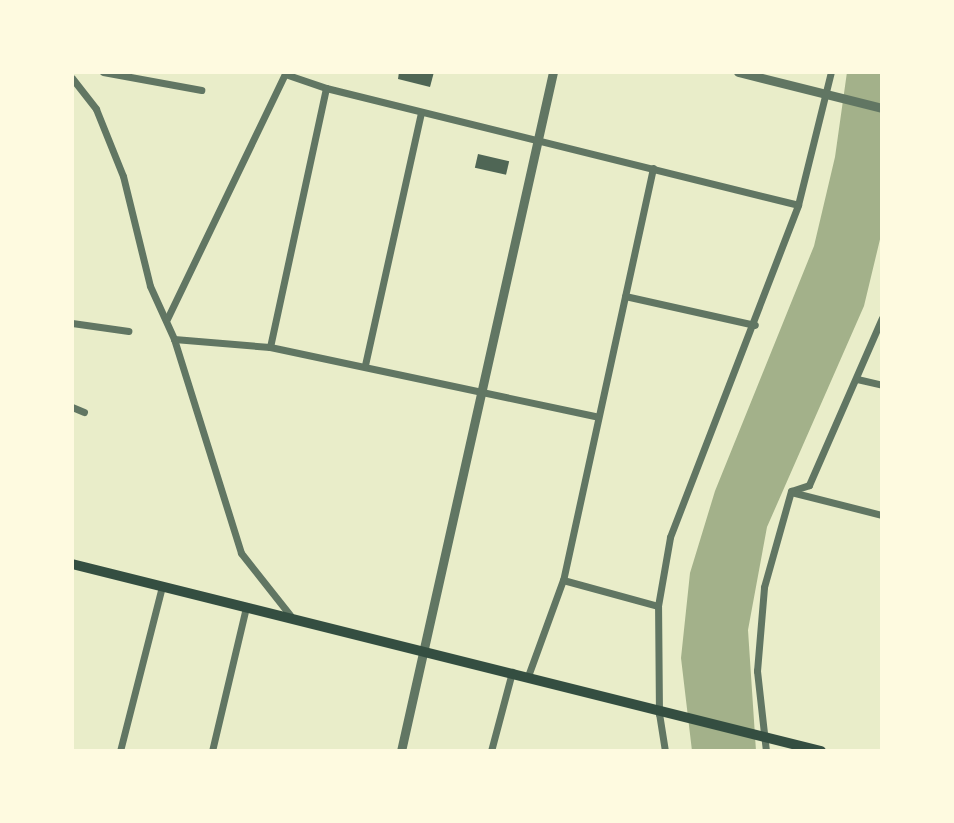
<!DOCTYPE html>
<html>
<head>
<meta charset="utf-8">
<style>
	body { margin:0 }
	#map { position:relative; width:954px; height:823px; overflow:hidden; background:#e9edc9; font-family:"Fira Sans",sans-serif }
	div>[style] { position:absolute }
	.water>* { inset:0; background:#a3b18a }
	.building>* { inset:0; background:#4f6655; transform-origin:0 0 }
	.minor>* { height:7px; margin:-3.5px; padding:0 3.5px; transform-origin:3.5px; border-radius:3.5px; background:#617663 }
	.tertiary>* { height:9px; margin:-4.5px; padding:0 4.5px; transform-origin:4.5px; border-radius:4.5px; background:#617663 }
	.secondary>* { height:10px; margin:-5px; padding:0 5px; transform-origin:5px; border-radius:5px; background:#344e41 }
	span { translate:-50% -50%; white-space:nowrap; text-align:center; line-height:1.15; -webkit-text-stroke:7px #fefae0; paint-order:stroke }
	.frame { position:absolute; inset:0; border:74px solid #fefae0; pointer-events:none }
</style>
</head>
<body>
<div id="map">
	<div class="water">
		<div style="clip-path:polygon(847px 72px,882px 72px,882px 231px,864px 306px,767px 527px,748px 630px,756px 751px,692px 751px,681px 658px,690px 573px,715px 491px,814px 246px,835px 157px)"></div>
	</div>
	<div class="building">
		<div style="clip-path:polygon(399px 72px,434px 72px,430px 87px,398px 79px)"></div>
		<div style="left:478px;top:154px;width:32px;height:14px;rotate:13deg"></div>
	</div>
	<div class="minor">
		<div style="left:103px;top:72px;width:100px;rotate:10.4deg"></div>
		<div style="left:285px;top:74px;width:43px;rotate:18.9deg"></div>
		<div style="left:72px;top:78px;width:39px;rotate:52deg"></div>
		<div style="left:96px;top:109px;width:72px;rotate:68.1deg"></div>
		<div style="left:123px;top:176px;width:113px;rotate:76.2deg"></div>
		<div style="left:150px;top:286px;width:58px;rotate:65.6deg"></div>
		<div style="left:174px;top:339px;width:224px;rotate:72.6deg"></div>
		<div style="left:241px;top:553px;width:79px;rotate:51.7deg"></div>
		<div style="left:653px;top:168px;width:422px;rotate:102.3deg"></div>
		<div style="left:563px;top:580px;width:98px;rotate:15.3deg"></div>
		<div style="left:625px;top:296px;width:133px;rotate:12.6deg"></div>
		<div style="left:167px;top:319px;width:274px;rotate:-64.3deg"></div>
		<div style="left:72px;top:323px;width:57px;rotate:8.1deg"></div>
		<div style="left:174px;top:339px;width:96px;rotate:4.8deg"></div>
		<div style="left:270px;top:347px;width:333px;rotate:12deg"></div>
		<div style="left:270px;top:347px;width:265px;rotate:-77.8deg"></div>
		<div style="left:326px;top:88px;width:486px;rotate:13.9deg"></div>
		<div style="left:365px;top:365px;width:259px;rotate:-77.5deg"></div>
		<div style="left:857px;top:379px;width:26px;rotate:13deg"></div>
		<div style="left:72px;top:407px;width:13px;rotate:23deg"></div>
		<div style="left:791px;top:491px;width:19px;rotate:-18deg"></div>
		<div style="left:809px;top:485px;width:182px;rotate:-66.4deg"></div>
		<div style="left:791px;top:492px;width:94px;rotate:14.2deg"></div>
		<div style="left:528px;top:676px;width:102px;rotate:-70deg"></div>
		<div style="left:120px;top:751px;width:170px;rotate:-75.7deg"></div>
		<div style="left:212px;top:751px;width:148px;rotate:-76.7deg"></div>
		<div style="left:491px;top:751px;width:82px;rotate:-75.1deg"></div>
		<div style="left:665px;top:751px;width:37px;rotate:-99deg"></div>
		<div style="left:659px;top:714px;width:108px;rotate:-90.5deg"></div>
		<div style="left:658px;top:606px;width:70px;rotate:-80.1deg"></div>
		<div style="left:670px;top:537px;width:356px;rotate:-68.9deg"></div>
		<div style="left:798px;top:205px;width:137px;rotate:-76.1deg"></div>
		<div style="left:766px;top:751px;width:81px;rotate:-96.4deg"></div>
		<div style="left:757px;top:671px;width:84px;rotate:-85.2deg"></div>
		<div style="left:764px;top:587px;width:100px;rotate:-74.3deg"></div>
	</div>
	<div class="tertiary">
		<div style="left:738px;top:72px;width:148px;rotate:14deg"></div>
		<div style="left:401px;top:751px;width:696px;rotate:-77.38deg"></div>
	</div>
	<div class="secondary">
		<div style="left:72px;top:564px;width:772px;rotate:14.02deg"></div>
	</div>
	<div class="frame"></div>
</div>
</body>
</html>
